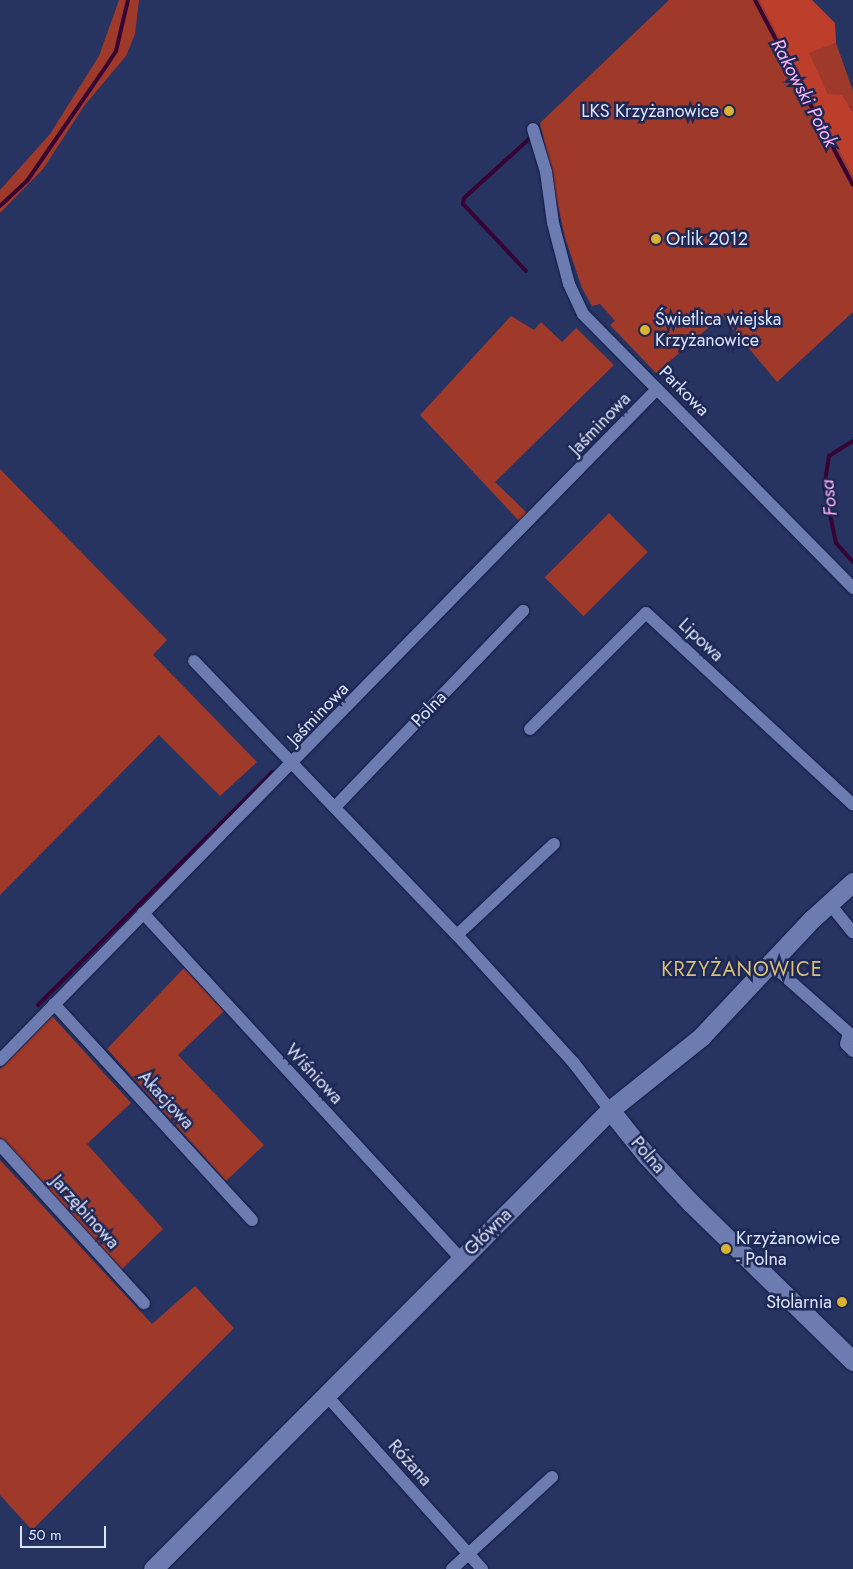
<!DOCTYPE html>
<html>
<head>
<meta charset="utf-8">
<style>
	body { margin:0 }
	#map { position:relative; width:853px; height:1569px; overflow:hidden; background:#273361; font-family:Jost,sans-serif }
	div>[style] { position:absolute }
	.green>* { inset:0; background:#9f392a; transform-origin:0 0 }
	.forest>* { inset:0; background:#be3e2c }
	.stream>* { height:4px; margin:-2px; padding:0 2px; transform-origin:2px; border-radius:2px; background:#360333 }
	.roads { filter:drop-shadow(0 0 1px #111944) drop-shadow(0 0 1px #111944) }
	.street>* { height:12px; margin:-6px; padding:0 6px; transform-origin:6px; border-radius:6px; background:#6c7cb0 }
	.secondary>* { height:19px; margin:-9.5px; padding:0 9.5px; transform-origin:9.5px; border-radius:9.5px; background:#6c7cb0 }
	.dots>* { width:14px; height:14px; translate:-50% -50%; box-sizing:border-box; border:2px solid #1e2855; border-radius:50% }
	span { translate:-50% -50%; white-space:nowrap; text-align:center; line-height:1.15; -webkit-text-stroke:5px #1e2855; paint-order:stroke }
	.poi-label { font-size:18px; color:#dce4fc }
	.right { translate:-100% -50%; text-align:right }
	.left { translate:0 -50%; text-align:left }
	.street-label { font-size:18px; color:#dce4fc }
	.water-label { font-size:19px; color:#fdb3f4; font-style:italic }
	.quarter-label { font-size:20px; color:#dabf74; letter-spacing:1px }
	.scale { position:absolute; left:20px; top:1526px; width:86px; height:22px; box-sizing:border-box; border:2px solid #dce4fc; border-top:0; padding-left:6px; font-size:15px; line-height:18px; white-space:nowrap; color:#dce4fc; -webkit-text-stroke:4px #1e2855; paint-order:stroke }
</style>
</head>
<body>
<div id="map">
	<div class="green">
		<div style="clip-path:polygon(119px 0,139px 0,135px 34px,126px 56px,84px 106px,43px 169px,0 213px,0 190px,50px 134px,99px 56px)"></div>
		<div style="clip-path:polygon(669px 0,759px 0,853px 177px,853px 312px,777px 382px,722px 316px,656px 373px,610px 325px,615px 321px,600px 304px,592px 306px,582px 288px,565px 238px,540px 123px)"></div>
		<div style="clip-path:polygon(836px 43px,853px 91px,853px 112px,850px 106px,828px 94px,808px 53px)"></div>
		<div style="clip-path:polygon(511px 316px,534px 330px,541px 322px,562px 342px,576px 328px,614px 365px,495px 482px,529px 515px,521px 523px,420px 415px)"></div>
		<div style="clip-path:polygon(0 469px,167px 640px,153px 655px,257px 762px,220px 796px,159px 735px,0 895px)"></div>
		<div style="left:609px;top:513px;width:55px;height:91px;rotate:45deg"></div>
		<div style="clip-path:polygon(184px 968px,224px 1011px,178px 1055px,264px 1145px,226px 1181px,107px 1049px)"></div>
		<div style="clip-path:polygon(52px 1016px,131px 1103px,87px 1144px,163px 1229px,121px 1270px,0 1138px,0 1069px)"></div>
		<div style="clip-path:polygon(0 1160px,152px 1324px,195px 1286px,234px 1328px,32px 1530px,0 1495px)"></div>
	</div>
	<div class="forest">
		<div style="clip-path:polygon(759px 0,812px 0,835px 23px,836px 43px,809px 53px,828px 94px,842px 95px,853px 112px,853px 177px)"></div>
	</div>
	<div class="stream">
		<div style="left:755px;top:0;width:209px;rotate:62.1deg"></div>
		<div style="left:0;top:206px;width:37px;rotate:-43deg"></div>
		<div style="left:27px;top:181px;width:137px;rotate:-55.4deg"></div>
		<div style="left:105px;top:68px;width:20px;rotate:-57deg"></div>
		<div style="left:116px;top:51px;width:52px;rotate:-76.8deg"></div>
		<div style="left:526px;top:271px;width:92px;rotate:-133.2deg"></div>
		<div style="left:463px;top:204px;width:6px;rotate:-81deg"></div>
		<div style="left:464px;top:198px;width:88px;rotate:-42.2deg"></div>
		<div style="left:853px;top:441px;width:28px;rotate:148deg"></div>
		<div style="left:829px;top:456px;width:30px;rotate:99deg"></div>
		<div style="left:824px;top:486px;width:58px;rotate:78.1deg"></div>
		<div style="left:836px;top:543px;width:25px;rotate:48deg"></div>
		<div style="left:38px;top:1005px;width:331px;rotate:-44.8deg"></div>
	</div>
	<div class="roads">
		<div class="street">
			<div style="left:533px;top:129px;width:45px;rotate:73.2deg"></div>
			<div style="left:546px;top:172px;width:51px;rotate:82.2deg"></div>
			<div style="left:553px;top:223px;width:63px;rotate:75.3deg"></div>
			<div style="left:569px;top:284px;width:33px;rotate:65deg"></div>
			<div style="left:583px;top:314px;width:385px;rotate:45.4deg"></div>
			<div style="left:194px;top:661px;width:380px;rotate:46.2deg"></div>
			<div style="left:457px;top:935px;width:172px;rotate:47.6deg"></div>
			<div style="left:573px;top:1062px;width:61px;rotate:52.4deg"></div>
			<div style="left:530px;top:729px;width:164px;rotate:-45deg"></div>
			<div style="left:646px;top:613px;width:282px;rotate:42.8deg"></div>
			<div style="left:335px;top:807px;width:272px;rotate:-46.2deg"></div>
			<div style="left:829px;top:903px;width:38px;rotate:51deg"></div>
			<div style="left:143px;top:913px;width:470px;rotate:47.4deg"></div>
			<div style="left:457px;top:935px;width:133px;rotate:-43.2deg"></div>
			<div style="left:771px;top:964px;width:104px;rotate:41.5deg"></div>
			<div style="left:849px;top:1033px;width:11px;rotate:105deg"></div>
			<div style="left:846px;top:1044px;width:10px;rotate:45deg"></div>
			<div style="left:54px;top:1004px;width:293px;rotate:47.5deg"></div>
			<div style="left:0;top:1060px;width:939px;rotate:-45.6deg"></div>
			<div style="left:0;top:1145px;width:214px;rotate:47.7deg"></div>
			<div style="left:326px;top:1395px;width:234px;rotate:48.1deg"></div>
			<div style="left:452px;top:1569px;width:136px;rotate:-42.6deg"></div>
		</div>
		<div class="secondary">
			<div style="left:610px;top:1110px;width:58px;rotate:51.3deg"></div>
			<div style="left:646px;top:1155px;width:64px;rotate:46.9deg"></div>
			<div style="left:690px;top:1202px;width:228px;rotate:44.3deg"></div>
			<div style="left:153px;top:1569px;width:648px;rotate:-45.13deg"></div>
			<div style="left:610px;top:1110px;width:117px;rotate:-38.7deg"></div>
			<div style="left:701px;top:1037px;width:162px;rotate:-46.8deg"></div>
			<div style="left:812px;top:919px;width:55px;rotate:-42.1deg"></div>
		</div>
	</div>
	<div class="dots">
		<div style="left:729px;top:111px;background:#dab333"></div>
		<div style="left:656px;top:239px;background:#dab333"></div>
		<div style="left:645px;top:330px;background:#dab333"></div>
		<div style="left:726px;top:1249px;background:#dab333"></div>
		<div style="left:842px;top:1302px;background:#dab333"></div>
	</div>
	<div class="poi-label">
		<span class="right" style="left:719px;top:111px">LKS Krzyżanowice</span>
		<span class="left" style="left:666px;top:239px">Orlik 2012</span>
		<span class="left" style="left:655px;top:330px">Świetlica wiejska<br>Krzyżanowice</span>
		<span class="left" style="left:736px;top:1249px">Krzyżanowice<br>- Polna</span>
		<span class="right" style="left:832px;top:1302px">Stolarnia</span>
	</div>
	<div class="street-label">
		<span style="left:684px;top:391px;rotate:45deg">Parkowa</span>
		<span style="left:600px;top:424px;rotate:-46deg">Jaśminowa</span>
		<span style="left:701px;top:640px;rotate:43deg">Lipowa</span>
		<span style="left:429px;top:709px;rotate:-46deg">Polna</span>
		<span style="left:318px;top:714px;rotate:-46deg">Jaśminowa</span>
		<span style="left:314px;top:1074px;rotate:47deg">Wiśniowa</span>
		<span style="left:166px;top:1100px;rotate:47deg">Akacjowa</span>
		<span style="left:648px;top:1155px;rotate:49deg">Polna</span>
		<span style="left:85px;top:1212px;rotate:48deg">Jarzębinowa</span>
		<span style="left:488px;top:1232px;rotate:-45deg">Główna</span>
		<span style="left:410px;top:1463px;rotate:48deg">Różana</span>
	</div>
	<div class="water-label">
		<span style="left:804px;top:93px;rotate:62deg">Rakowski Potok</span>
		<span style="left:829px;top:498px;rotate:-96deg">Fosa</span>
	</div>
	<div class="quarter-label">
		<span style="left:742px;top:969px">KRZYŻANOWICE</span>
	</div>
	<div class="scale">50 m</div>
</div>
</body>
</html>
